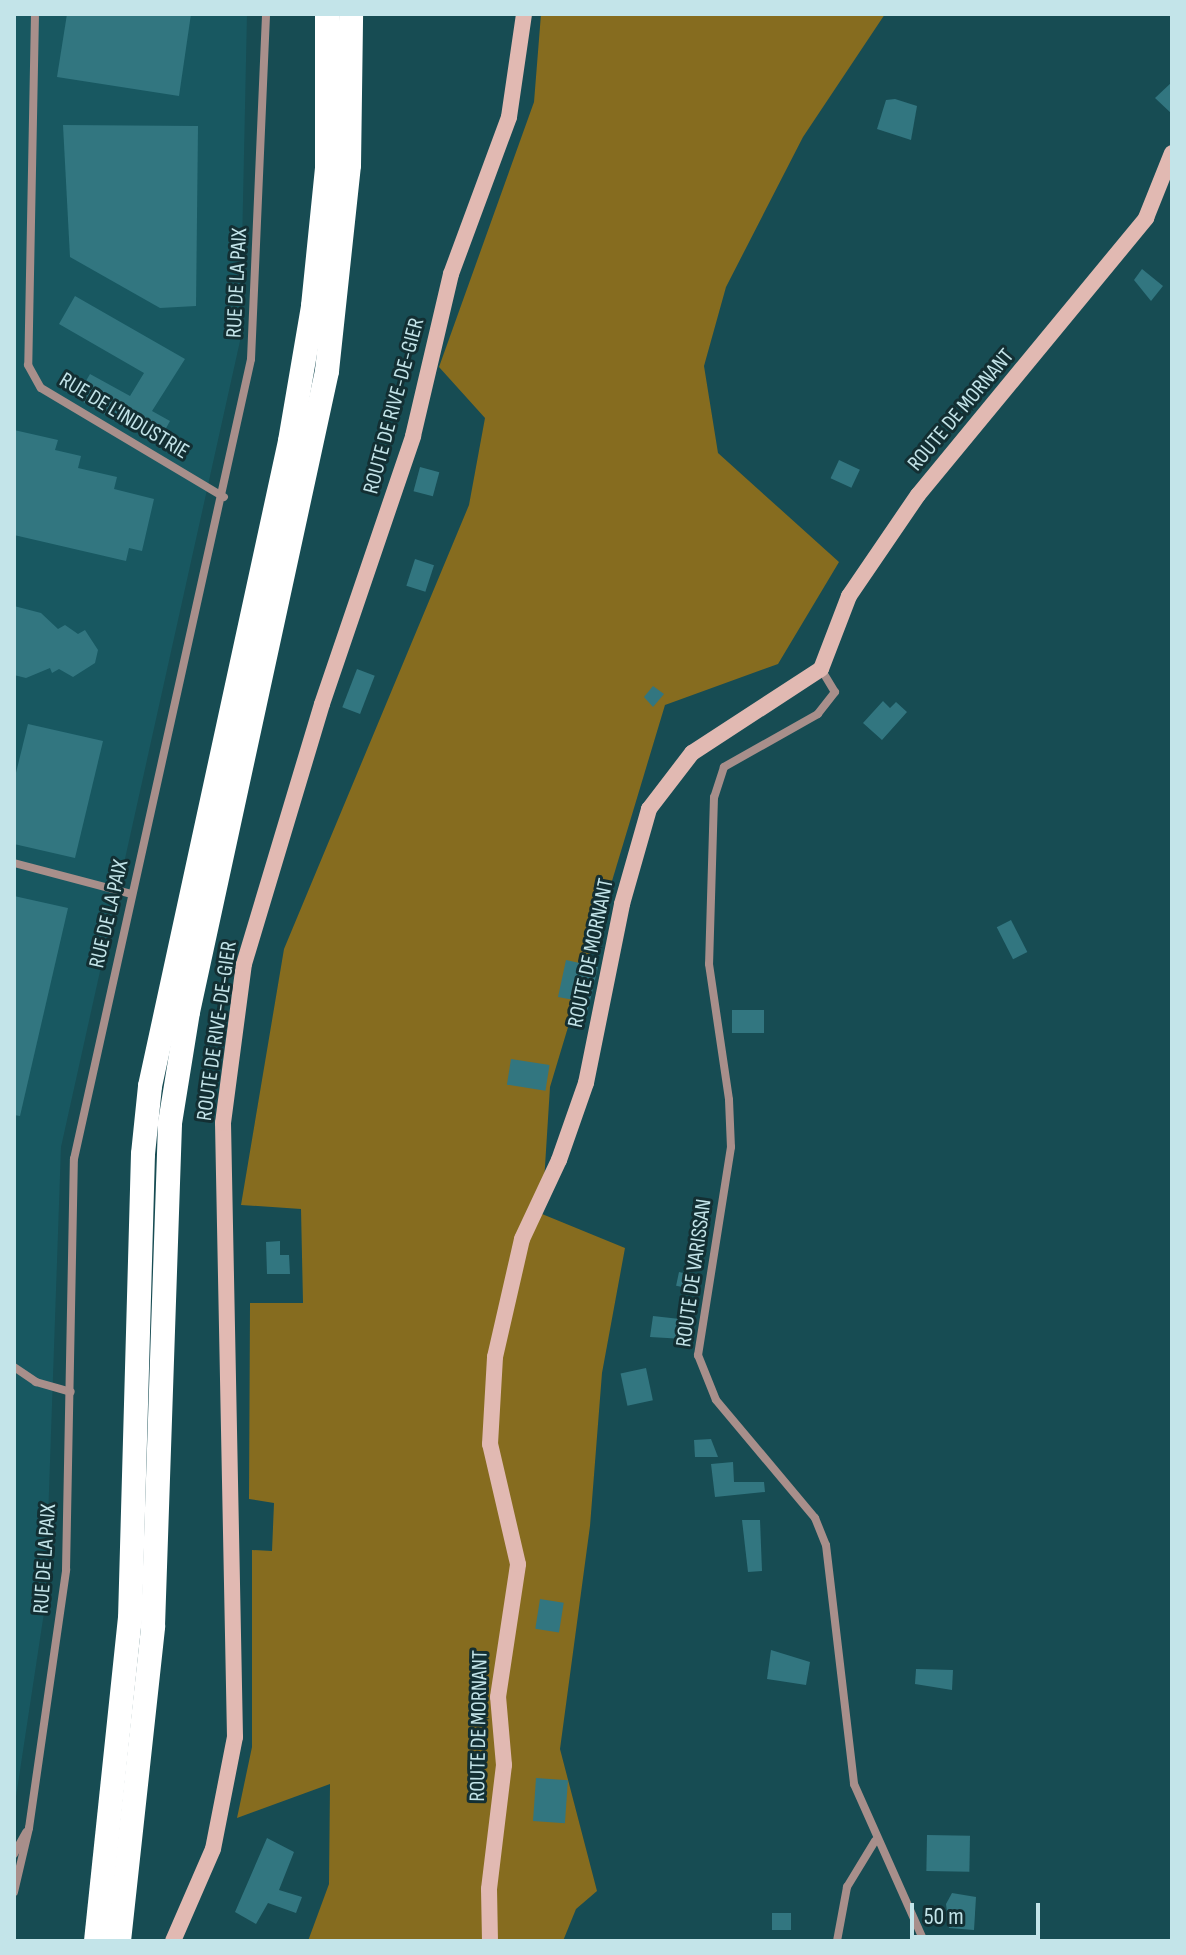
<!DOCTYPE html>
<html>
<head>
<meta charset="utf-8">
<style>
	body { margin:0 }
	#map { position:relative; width:1186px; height:1955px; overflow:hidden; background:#174c53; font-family:"Sofia Sans Condensed",sans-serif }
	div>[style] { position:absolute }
	.built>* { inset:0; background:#185861 }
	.green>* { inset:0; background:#866c1f }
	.building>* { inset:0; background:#327680; transform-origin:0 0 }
	.minor>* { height:8px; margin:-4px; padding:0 4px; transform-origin:4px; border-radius:4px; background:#a88f8b }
	.secondary>* { height:16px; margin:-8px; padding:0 8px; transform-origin:8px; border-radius:8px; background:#e1b9b2 }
	.motorway>* { height:24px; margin:-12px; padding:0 12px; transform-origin:12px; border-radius:12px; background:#fff }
	span { translate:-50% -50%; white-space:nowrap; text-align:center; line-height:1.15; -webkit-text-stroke:6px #132f33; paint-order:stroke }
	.street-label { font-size:22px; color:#c3e4e9 }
	.frame { position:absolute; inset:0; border:16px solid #c3e4e9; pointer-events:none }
	.scale { position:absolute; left:910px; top:1903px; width:130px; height:36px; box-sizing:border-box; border:4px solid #c3e4e9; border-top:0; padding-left:10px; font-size:24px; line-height:28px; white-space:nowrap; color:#c3e4e9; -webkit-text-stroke:6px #132f33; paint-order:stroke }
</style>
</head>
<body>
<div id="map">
	<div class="built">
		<div style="clip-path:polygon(14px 14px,247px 14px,240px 341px,61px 1147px,45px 1606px,14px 1810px)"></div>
	</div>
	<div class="green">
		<div style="clip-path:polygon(541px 14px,885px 14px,803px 137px,726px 287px,704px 366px,718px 453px,839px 562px,778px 664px,665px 705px,550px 1087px,542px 1214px,625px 1248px,602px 1373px,590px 1526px,560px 1749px,597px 1891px,576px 1909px,563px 1941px,308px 1941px,329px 1884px,330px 1784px,237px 1818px,252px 1747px,252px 1550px,272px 1551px,274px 1503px,249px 1499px,250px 1303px,303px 1303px,301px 1209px,241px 1205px,284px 949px,469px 505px,485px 418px,439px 367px,534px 102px)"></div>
	</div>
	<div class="building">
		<div style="clip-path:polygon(67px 14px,191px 14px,179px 96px,57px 77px)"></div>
		<div style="clip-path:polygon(1172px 82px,1172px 114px,1155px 98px)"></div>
		<div style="clip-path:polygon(895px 99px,917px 106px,911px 140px,877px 129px,886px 100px)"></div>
		<div style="clip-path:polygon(63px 125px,198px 126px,196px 306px,160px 308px,70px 257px)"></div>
		<div style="clip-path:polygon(1142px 269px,1163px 286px,1151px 301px,1134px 280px)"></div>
		<div style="clip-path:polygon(75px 296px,185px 359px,152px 411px,170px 421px,158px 443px,76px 398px,90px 374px,130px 396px,144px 373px,59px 324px)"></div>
		<div style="clip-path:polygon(14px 430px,58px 440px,55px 450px,81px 456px,78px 468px,117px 477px,114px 489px,154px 499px,142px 551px,129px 548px,126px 561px,14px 535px)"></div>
		<div style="left:839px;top:460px;width:23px;height:20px;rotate:25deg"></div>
		<div style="left:420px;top:467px;width:20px;height:25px;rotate:15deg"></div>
		<div style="left:415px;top:559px;width:20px;height:28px;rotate:18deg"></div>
		<div style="clip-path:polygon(14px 606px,41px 613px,58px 629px,65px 625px,78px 634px,85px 630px,98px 650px,95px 663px,73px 677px,59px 669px,52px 673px,50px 668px,26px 678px,14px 675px)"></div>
		<div style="left:357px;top:669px;width:19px;height:41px;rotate:21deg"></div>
		<div style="clip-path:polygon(653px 686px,664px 694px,653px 707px,644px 697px)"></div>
		<div style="clip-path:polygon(883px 701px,890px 708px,896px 702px,907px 712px,882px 740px,863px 723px)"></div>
		<div style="clip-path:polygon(28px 724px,103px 741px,75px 858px,14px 844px,14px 781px)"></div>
		<div style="clip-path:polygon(14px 896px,68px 908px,20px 1116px,14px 1115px)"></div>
		<div style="left:1011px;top:920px;width:36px;height:16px;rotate:63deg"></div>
		<div style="clip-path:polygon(566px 960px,598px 967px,585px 1022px,570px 1018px,574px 1000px,558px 997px)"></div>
		<div style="left:732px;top:1010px;width:32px;height:23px"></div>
		<div style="left:511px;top:1059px;width:39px;height:26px;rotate:9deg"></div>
		<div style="clip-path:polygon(280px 1241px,280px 1255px,289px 1255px,290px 1274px,267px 1274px,266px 1242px)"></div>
		<div style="left:679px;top:1272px;width:14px;height:14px;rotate:12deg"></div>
		<div style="clip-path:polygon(653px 1316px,689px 1320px,684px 1339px,650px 1337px)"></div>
		<div style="left:646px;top:1368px;width:33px;height:26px;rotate:78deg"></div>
		<div style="clip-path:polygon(711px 1439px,718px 1457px,695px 1457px,694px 1440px)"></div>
		<div style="clip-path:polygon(733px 1462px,734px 1482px,764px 1482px,765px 1492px,715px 1497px,711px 1464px)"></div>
		<div style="clip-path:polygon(742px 1520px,760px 1520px,762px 1571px,748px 1572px)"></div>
		<div style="left:540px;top:1599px;width:24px;height:30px;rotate:9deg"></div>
		<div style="clip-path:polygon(771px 1650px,810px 1662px,806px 1685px,767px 1679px)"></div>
		<div style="clip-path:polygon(916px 1669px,953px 1670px,952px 1690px,915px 1684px)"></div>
		<div style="left:536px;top:1778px;width:32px;height:43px;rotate:4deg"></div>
		<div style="left:927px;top:1835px;width:43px;height:36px;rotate:1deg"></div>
		<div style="clip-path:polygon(267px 1838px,294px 1852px,279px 1890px,302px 1897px,296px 1913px,268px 1903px,256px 1924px,235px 1912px)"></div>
		<div style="clip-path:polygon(952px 1893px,976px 1897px,974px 1930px,949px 1928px,946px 1904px)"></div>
		<div style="left:772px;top:1913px;width:19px;height:17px"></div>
	</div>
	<div class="minor">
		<div style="left:35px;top:14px;width:351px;rotate:91.1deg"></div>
		<div style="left:28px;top:365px;width:26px;rotate:61deg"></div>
		<div style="left:41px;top:388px;width:213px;rotate:30.8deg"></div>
		<div style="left:821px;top:669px;width:27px;rotate:59deg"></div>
		<div style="left:835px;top:692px;width:28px;rotate:128deg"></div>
		<div style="left:818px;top:714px;width:108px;rotate:150.6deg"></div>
		<div style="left:724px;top:767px;width:32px;rotate:108deg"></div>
		<div style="left:714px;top:797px;width:167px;rotate:91.7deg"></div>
		<div style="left:709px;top:964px;width:137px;rotate:81.6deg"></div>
		<div style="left:729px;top:1100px;width:47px;rotate:87.6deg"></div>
		<div style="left:731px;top:1147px;width:211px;rotate:99deg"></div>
		<div style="left:698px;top:1355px;width:48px;rotate:68.2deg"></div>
		<div style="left:716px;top:1400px;width:154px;rotate:50deg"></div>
		<div style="left:815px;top:1518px;width:29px;rotate:68deg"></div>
		<div style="left:826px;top:1545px;width:241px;rotate:83.3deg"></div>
		<div style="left:854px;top:1784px;width:172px;rotate:66deg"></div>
		<div style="left:14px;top:863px;width:121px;rotate:14.8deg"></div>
		<div style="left:14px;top:1367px;width:27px;rotate:34deg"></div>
		<div style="left:36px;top:1382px;width:36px;rotate:16deg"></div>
		<div style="left:14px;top:1854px;width:25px;rotate:-61deg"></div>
		<div style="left:14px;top:1892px;width:66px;rotate:-76.8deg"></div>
		<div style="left:29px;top:1828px;width:261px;rotate:-81.8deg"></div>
		<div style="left:66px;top:1570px;width:411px;rotate:-88.9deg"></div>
		<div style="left:74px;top:1159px;width:819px;rotate:-77.52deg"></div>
		<div style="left:251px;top:359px;width:345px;rotate:-87.5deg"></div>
		<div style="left:837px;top:1941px;width:55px;rotate:-79.5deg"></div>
		<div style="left:847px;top:1887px;width:54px;rotate:-58.7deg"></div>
	</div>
	<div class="secondary">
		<div style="left:173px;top:1941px;width:100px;rotate:-66.5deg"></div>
		<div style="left:213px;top:1849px;width:114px;rotate:-78.9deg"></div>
		<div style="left:235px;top:1737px;width:614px;rotate:-91.12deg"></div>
		<div style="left:223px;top:1123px;width:160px;rotate:-82.5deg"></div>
		<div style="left:244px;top:964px;width:271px;rotate:-73.3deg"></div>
		<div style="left:322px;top:704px;width:283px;rotate:-71.2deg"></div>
		<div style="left:413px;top:436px;width:166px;rotate:-76.8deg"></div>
		<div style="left:451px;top:274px;width:167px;rotate:-69.7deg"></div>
		<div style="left:509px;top:117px;width:104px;rotate:-81.7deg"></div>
		<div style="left:490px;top:1941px;width:52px;rotate:-91.1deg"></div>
		<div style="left:489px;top:1889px;width:125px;rotate:-83.1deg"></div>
		<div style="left:504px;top:1765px;width:68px;rotate:-95deg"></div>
		<div style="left:498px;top:1697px;width:134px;rotate:-81.4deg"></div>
		<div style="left:518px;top:1564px;width:123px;rotate:-103.1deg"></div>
		<div style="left:490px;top:1444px;width:87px;rotate:-86.7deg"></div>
		<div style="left:495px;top:1357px;width:121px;rotate:-77.1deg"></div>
		<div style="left:522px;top:1239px;width:87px;rotate:-64.9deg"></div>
		<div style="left:559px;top:1160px;width:82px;rotate:-70.7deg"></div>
		<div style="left:586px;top:1083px;width:183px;rotate:-78.6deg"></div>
		<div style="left:622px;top:904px;width:99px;rotate:-74.1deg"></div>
		<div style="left:649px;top:809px;width:71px;rotate:-52.5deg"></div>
		<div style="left:692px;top:753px;width:154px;rotate:-33.1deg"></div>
		<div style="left:821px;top:669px;width:78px;rotate:-69deg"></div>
		<div style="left:849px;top:596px;width:122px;rotate:-55.7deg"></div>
		<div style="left:918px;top:495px;width:359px;rotate:-50.5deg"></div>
		<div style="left:1146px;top:218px;width:70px;rotate:-68.2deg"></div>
	</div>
	<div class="motorway">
		<div style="left:96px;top:1941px;width:324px;rotate:-84deg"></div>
		<div style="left:130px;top:1619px;width:465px;rotate:-88.4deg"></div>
		<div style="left:143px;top:1154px;width:68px;rotate:-84.1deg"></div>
		<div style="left:150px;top:1086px;width:660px;rotate:-77.75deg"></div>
		<div style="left:290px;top:441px;width:137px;rotate:-80.3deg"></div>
		<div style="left:313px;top:306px;width:140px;rotate:-84.2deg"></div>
		<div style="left:327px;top:167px;width:153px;rotate:-90deg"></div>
		<div style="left:119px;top:1941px;width:317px;rotate:-83.8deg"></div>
		<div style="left:153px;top:1626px;width:503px;rotate:-88.06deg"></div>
		<div style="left:170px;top:1123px;width:112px;rotate:-80.8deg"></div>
		<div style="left:188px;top:1012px;width:656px;rotate:-77.76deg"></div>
		<div style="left:327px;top:371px;width:207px;rotate:-83.9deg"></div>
		<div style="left:349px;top:165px;width:151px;rotate:-89.2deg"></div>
	</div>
	<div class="street-label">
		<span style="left:237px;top:283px;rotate:-87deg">RUE DE LA PAIX</span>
		<span style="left:394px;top:406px;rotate:-75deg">ROUTE DE RIVE-DE-GIER</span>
		<span style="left:961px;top:410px;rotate:-50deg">ROUTE DE MORNANT</span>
		<span style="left:124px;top:416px;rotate:31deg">RUE DE L'INDUSTRIE</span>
		<span style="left:109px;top:914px;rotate:-77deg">RUE DE LA PAIX</span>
		<span style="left:591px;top:953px;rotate:-78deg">ROUTE DE MORNANT</span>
		<span style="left:217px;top:1031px;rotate:-82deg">ROUTE DE RIVE-DE-GIER</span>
		<span style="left:694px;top:1273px;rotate:-82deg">ROUTE DE VARISSAN</span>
		<span style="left:45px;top:1559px;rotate:-86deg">RUE DE LA PAIX</span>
		<span style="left:479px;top:1726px;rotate:-89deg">ROUTE DE MORNANT</span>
	</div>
	<div class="frame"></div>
	<div class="scale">50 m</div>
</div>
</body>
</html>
